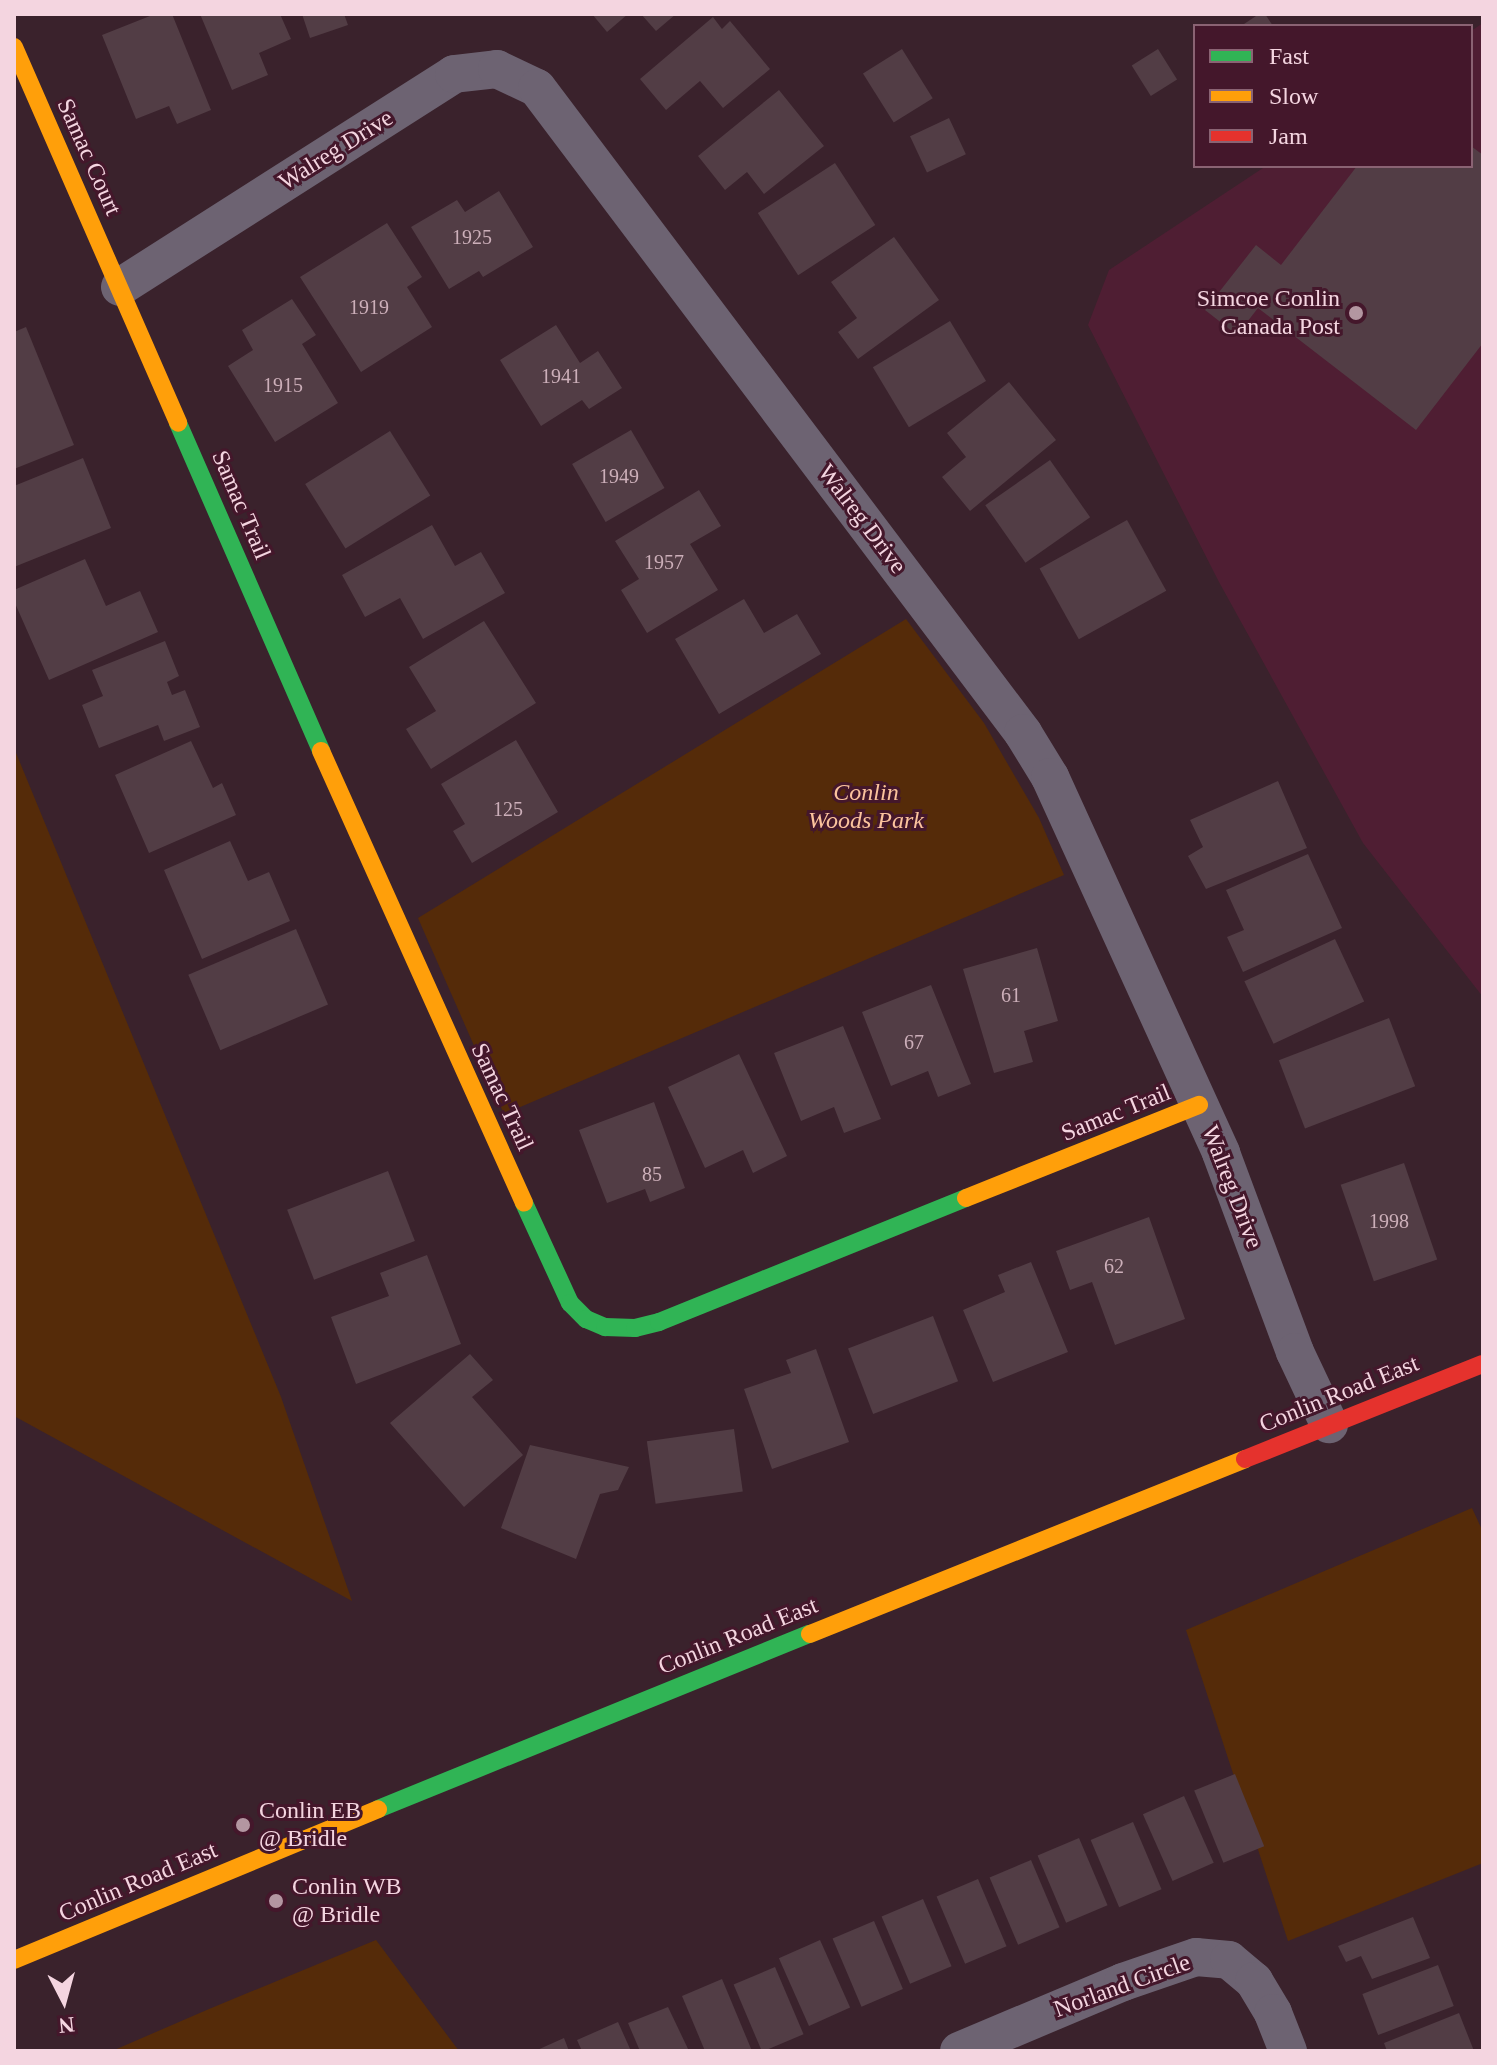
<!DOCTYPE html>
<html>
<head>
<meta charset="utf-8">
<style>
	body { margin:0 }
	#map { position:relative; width:1497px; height:2065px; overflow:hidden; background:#3a222c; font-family:Georgia,serif }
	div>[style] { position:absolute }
	.built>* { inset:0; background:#4f1e33 }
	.green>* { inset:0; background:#552b09 }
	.building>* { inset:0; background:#523d45; transform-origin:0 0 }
	.street>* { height:38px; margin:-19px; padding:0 19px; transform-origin:19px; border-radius:19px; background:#6d6372 }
	.fast>* { height:18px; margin:-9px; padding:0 9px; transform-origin:9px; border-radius:9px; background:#30b455 }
	.slow>* { height:18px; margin:-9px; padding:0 9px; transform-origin:9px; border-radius:9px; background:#ff9f0a }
	.jam>* { height:18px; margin:-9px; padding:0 9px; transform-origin:9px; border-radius:9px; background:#e5322d }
	.dots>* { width:22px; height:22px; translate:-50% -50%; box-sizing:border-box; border:4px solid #44172b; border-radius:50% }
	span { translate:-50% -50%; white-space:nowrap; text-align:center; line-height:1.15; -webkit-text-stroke:6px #44172b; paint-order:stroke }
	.number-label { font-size:20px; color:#ccafb9 }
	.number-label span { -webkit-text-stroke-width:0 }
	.street-label { font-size:24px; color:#f4d5e0 }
	.poi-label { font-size:24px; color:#f4d5e0 }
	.right { translate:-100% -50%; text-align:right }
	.left { translate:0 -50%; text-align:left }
	.park-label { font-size:24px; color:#fbc39d; font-style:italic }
	.frame { position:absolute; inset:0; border:16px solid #f4d5e0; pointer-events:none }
	.legend { position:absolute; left:1193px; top:24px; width:280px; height:144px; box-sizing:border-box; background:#44172b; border:2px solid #8a6373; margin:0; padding:10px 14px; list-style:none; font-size:24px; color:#f4d5e0 }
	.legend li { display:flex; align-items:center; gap:16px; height:40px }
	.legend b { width:40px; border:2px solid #8a6373 }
	.north { position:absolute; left:24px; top:1961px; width:80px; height:80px; -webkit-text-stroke:6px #44172b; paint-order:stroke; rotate:174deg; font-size:22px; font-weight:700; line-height:32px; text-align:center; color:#f4d5e0 }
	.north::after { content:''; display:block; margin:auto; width:28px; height:36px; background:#f4d5e0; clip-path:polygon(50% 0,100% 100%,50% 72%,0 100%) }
</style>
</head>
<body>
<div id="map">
	<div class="built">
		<div style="clip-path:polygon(1483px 23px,1483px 997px,1363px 843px,1219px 582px,1088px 325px,1109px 270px,1266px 166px,1471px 166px,1471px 31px)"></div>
	</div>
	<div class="green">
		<div style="clip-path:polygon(906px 619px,984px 723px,1039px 818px,1064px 875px,504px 1114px,418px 918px)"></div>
		<div style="clip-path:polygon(14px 748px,281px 1397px,352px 1601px,14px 1416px)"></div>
		<div style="clip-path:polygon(1472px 1508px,1483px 1532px,1483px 1863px,1288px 1941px,1186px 1630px)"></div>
		<div style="clip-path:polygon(376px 1940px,459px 2051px,112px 2051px,209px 2009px)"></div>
	</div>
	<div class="building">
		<div style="clip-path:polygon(155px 14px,172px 14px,211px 110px,177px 124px,169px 106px,136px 119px,102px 35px)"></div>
		<div style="clip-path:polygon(200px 14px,280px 14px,291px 39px,259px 53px,268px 75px,232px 90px)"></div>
		<div style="clip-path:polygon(302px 14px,344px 14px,348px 25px,310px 38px)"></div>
		<div style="clip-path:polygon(592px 14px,628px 14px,607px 32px)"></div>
		<div style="clip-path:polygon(641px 14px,676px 14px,656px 31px)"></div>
		<div style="clip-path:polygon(1259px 14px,1265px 14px,1273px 26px,1241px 26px)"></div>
		<div style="clip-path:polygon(713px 17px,722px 29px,730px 21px,770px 69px,723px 108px,700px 81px,666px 110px,640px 79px)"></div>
		<div style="left:902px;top:49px;width:58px;height:46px;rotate:58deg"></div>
		<div style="left:1158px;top:49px;width:36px;height:31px;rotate:58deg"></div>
		<div style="clip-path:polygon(779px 90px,824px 146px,764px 194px,747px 172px,725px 190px,698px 156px)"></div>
		<div style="left:949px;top:118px;width:40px;height:43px;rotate:65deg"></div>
		<div style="clip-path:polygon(1471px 146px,1483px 155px,1483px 343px,1416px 430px,1258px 308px,1237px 335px,1205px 310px,1256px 245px,1281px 265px,1357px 166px,1471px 166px)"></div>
		<div style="left:835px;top:163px;width:74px;height:92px;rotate:57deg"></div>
		<div style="clip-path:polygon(499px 191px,533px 247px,483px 277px,479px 271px,449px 289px,411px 227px,457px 200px,465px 212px)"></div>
		<div style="clip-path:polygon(387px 223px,422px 277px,407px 287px,432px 327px,361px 372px,300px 277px)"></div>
		<div style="clip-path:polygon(894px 237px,939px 300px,858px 359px,838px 332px,857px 318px,831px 282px)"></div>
		<div style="clip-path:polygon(292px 299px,316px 335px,302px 344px,338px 403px,275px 442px,228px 366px,253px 350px,242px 330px)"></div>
		<div style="left:950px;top:321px;width:70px;height:90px;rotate:59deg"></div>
		<div style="clip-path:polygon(556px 325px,580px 363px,598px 351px,622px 388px,589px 409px,582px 400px,541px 426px,500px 360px)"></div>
		<div style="clip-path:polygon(26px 327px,74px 445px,14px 469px,14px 332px)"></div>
		<div style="clip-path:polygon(1009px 382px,1056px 440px,970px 511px,942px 477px,966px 457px,947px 433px)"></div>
		<div style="left:631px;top:430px;width:67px;height:68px;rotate:60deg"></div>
		<div style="left:390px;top:431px;width:76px;height:100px;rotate:58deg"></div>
		<div style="clip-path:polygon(83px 458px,111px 528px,14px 567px,14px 486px)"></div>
		<div style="left:1050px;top:460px;width:70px;height:79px;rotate:55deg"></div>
		<div style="clip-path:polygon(699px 490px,721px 526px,690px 544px,718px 590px,647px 633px,621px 590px,639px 579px,615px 541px)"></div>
		<div style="left:1127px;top:520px;width:81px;height:100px;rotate:61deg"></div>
		<div style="clip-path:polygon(432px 525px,455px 566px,481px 552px,505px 593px,423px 639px,400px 598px,365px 617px,342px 575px)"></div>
		<div style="clip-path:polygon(85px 559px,106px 606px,140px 591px,158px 632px,49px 680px,14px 601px,14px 590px)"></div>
		<div style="clip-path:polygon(744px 599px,764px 633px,797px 614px,821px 654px,719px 714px,675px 639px)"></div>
		<div style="clip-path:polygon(484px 621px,536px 703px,431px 769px,406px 729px,436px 711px,409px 667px)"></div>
		<div style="clip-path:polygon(165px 641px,179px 676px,167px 682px,172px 695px,185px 690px,200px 727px,164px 741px,158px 725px,99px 748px,82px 705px,103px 696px,92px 670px)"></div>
		<div style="clip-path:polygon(516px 740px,558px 812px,472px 863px,453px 831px,465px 824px,441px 784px)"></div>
		<div style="clip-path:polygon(191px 741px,213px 788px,222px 783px,236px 815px,149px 853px,115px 775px)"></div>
		<div style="clip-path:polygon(1278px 781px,1307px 848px,1206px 889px,1188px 856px,1203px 847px,1190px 820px)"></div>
		<div style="clip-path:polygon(230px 841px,248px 881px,269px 872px,290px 921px,202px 959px,164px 870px)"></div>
		<div style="clip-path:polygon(1308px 854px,1342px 928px,1243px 972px,1227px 937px,1244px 930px,1226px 890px)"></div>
		<div style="left:296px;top:929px;width:82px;height:117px;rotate:67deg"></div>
		<div style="left:1335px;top:939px;width:69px;height:100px;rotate:65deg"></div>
		<div style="clip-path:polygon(1037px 948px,1058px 1021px,1024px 1031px,1033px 1062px,994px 1073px,963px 969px)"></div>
		<div style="clip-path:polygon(931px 985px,971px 1084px,938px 1097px,928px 1071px,891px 1086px,862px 1012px)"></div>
		<div style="left:1389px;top:1018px;width:73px;height:118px;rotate:69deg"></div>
		<div style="clip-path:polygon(843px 1026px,881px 1119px,844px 1133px,834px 1107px,801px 1121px,774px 1053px)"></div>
		<div style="clip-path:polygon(739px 1054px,787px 1156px,753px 1173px,743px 1150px,705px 1168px,668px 1087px)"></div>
		<div style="clip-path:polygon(654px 1102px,685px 1188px,650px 1202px,645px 1189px,607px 1203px,579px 1130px)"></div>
		<div style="left:1404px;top:1163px;width:102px;height:67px;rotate:71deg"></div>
		<div style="left:388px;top:1171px;width:75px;height:108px;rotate:69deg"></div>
		<div style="clip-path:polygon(1149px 1217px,1185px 1319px,1115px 1345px,1092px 1282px,1070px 1290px,1056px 1251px)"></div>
		<div style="clip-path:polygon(427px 1255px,461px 1344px,356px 1384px,331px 1317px,389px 1296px,380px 1273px)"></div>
		<div style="clip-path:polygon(1031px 1262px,1068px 1352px,993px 1382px,963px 1310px,1005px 1292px,998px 1275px)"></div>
		<div style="left:933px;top:1316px;width:70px;height:91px;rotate:69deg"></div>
		<div style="clip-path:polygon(816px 1349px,849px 1442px,772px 1469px,744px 1389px,791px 1373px,786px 1360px)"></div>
		<div style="clip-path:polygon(470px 1354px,493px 1380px,472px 1397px,523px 1455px,464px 1507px,390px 1423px)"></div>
		<div style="left:734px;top:1429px;width:63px;height:88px;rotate:82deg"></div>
		<div style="clip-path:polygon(530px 1445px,629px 1467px,618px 1490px,600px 1494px,576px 1559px,501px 1528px)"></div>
		<div style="left:1235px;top:1774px;width:78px;height:44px;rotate:68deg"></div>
		<div style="left:1184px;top:1796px;width:73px;height:45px;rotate:66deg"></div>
		<div style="left:1133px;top:1822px;width:73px;height:46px;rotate:67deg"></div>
		<div style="left:1079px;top:1838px;width:73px;height:45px;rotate:67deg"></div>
		<div style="left:1031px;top:1860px;width:73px;height:45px;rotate:67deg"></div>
		<div style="left:978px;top:1879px;width:73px;height:45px;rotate:67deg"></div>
		<div style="left:923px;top:1899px;width:73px;height:45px;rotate:67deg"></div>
		<div style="clip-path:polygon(1413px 1917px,1430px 1958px,1372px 1979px,1361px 1956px,1346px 1962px,1338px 1946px)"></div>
		<div style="left:874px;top:1921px;width:74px;height:45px;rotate:67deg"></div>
		<div style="left:820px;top:1940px;width:74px;height:45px;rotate:66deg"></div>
		<div style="left:1438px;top:1965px;width:44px;height:81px;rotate:69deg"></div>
		<div style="left:775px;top:1967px;width:73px;height:45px;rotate:67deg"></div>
		<div style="clip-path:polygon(722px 1979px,752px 2051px,705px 2051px,682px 1996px)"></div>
		<div style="clip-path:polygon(668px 2007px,689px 2051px,640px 2051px,628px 2023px)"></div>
		<div style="clip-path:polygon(1459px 2013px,1474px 2051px,1387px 2051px,1384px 2043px)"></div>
		<div style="clip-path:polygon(618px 2022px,631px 2051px,582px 2051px,577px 2040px)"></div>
		<div style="clip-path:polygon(564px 2038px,569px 2051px,535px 2051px)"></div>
	</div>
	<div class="street">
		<div style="left:120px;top:287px;width:396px;rotate:-32.5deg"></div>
		<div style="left:454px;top:74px;width:43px;rotate:-6.6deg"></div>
		<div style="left:497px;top:69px;width:44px;rotate:25.4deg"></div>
		<div style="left:537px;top:88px;width:808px;rotate:53deg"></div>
		<div style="left:1023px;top:733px;width:52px;rotate:58.5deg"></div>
		<div style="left:1050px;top:777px;width:413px;rotate:65.5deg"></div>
		<div style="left:1221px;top:1153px;width:212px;rotate:69.6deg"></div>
		<div style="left:1295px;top:1352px;width:80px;rotate:64.7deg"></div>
		<div style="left:959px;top:2051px;width:178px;rotate:-22.8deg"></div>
		<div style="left:1123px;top:1982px;width:77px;rotate:-18.9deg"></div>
		<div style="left:1196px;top:1957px;width:33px;rotate:5deg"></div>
		<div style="left:1229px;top:1960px;width:33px;rotate:40deg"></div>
		<div style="left:1254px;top:1981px;width:37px;rotate:59deg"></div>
		<div style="left:1273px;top:2013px;width:41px;rotate:68.5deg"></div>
	</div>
	<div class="fast">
		<div style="left:178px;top:423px;width:358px;rotate:66.4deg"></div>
		<div style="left:524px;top:1203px;width:110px;rotate:65.3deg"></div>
		<div style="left:570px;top:1303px;width:23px;rotate:45deg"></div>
		<div style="left:586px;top:1319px;width:21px;rotate:23deg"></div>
		<div style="left:605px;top:1327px;width:30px;rotate:2deg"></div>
		<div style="left:635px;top:1328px;width:25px;rotate:-14deg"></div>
		<div style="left:659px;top:1322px;width:331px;rotate:-22deg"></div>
		<div style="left:378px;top:1809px;width:466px;rotate:-22.1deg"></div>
	</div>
	<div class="slow">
		<div style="left:14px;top:47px;width:410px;rotate:66.4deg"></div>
		<div style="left:321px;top:751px;width:495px;rotate:65.8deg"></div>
		<div style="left:966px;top:1198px;width:251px;rotate:-21.8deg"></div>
		<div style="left:810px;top:1634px;width:469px;rotate:-21.9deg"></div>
		<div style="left:14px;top:1960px;width:394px;rotate:-22.5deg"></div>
	</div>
	<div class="jam">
		<div style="left:1245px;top:1459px;width:256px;rotate:-21.8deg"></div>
	</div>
	<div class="dots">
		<div style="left:1356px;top:313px;background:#b396a1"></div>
		<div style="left:243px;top:1825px;background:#b396a1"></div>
		<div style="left:276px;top:1901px;background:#b396a1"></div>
	</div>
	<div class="number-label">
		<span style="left:472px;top:237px">1925</span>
		<span style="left:369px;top:307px">1919</span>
		<span style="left:561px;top:376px">1941</span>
		<span style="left:283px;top:385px">1915</span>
		<span style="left:619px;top:476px">1949</span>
		<span style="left:664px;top:562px">1957</span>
		<span style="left:508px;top:809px">125</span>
		<span style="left:1011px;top:995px">61</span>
		<span style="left:914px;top:1042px">67</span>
		<span style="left:652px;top:1174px">85</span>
		<span style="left:1389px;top:1221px">1998</span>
		<span style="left:1114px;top:1266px">62</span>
	</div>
	<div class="street-label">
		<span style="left:336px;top:150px;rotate:-32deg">Walreg Drive</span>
		<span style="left:89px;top:157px;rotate:66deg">Samac Court</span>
		<span style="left:241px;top:505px;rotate:67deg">Samac Trail</span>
		<span style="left:862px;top:519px;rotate:53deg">Walreg Drive</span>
		<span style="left:502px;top:1097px;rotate:65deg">Samac Trail</span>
		<span style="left:1116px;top:1113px;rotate:-22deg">Samac Trail</span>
		<span style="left:1232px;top:1187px;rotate:69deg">Walreg Drive</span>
		<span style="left:1339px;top:1394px;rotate:-22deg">Conlin Road East</span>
		<span style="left:738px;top:1636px;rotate:-22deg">Conlin Road East</span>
		<span style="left:138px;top:1882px;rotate:-23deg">Conlin Road East</span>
		<span style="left:1122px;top:1986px;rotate:-20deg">Norland Circle</span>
	</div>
	<div class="poi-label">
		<span class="right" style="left:1340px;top:313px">Simcoe Conlin<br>Canada Post</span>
		<span class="left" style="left:259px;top:1825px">Conlin EB<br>@ Bridle</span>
		<span class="left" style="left:292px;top:1901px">Conlin WB<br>@ Bridle</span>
	</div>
	<div class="park-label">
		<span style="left:866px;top:807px">Conlin<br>Woods Park</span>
	</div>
	<div class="frame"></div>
	<ul class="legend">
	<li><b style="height:10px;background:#30b455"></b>Fast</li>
	<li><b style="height:10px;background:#ff9f0a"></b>Slow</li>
	<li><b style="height:10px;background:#e5322d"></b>Jam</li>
	</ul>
	<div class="north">N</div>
</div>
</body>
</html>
